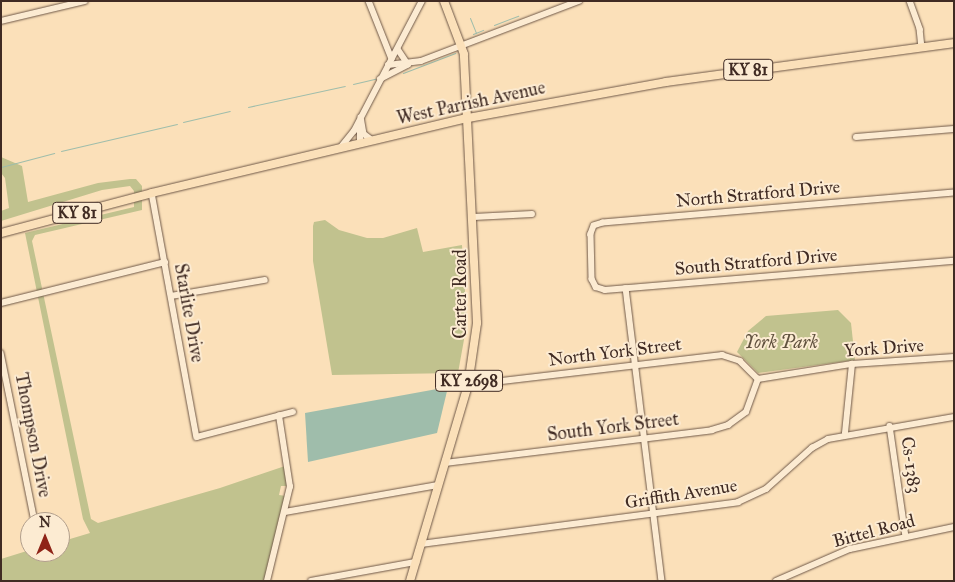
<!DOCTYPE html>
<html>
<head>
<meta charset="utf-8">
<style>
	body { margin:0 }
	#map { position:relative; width:955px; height:582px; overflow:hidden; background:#fbe0b9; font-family:"IM FELL Great Primer",serif }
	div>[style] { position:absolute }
	.green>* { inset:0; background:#c1c28e }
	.water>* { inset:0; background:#9fbdab }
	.stream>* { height:1px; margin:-0.5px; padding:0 0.5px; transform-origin:0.5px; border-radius:0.5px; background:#9fbdab }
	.roads { filter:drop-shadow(0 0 1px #6f5848) drop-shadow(0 0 1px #6f5848) }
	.minor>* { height:5.5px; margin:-2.75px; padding:0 2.75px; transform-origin:2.75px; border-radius:2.75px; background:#fcebd2 }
	.major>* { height:8px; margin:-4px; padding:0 4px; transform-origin:4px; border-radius:4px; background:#fbe0b9 }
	span { translate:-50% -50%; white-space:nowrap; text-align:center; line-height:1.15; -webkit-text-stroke:4px #fcebd2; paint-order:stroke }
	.shield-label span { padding:1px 4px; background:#fcebd2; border:1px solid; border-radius:4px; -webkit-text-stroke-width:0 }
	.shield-label { font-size:16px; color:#402b23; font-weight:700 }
	.street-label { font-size:18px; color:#402b23 }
	.park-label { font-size:18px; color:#60513e; font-style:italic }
	.frame { position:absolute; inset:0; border:2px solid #402b23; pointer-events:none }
	.north { position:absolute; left:20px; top:512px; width:50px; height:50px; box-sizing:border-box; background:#fcebd2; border:1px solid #b19e8c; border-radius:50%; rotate:0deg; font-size:14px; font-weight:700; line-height:20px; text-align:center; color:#402b23 }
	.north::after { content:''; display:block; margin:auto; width:18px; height:22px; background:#8f2418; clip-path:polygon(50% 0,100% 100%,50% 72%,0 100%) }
</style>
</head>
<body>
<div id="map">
	<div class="green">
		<div style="clip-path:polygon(1px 157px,22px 166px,28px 202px,98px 183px,130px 179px,136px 179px,142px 186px,142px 210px,35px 235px,32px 241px,91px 519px,98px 523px,220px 488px,285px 466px,287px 486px,281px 486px,279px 495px,286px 496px,264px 581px,1px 581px,1px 559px,30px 550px,60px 552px,60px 542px,90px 533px,83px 519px,25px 233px,134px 207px,134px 191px,130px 186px,102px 190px,1px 221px,1px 211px,9px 208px,5px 178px,1px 173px)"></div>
		<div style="clip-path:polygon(325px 220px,339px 230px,367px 238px,383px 238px,417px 228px,423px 252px,462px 245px,467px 323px,458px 373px,332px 375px,313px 261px,313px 226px,314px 222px)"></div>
		<div style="clip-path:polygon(838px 310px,851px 323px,855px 360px,758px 373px,737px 352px,748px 331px,766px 316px)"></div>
	</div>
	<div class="water">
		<div style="clip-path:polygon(448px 387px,437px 433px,308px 462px,305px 413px)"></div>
	</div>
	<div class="stream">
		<div style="left:470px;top:18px;width:16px;rotate:68deg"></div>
		<div style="left:494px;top:25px;width:26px;rotate:-21deg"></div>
		<div style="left:473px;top:34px;width:11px;rotate:-22deg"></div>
		<div style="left:403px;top:73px;width:56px;rotate:-21deg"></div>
		<div style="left:353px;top:84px;width:23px;rotate:-13deg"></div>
		<div style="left:248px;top:107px;width:99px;rotate:-12.2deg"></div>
		<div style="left:183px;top:122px;width:48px;rotate:-13.2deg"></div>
		<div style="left:61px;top:151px;width:119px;rotate:-13.1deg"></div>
		<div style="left:1px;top:167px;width:55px;rotate:-14.8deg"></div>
	</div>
	<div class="roads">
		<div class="minor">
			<div style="left:369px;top:1px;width:62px;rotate:68.4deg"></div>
			<div style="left:910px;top:1px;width:30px;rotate:70deg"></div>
			<div style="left:920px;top:29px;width:18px;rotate:84deg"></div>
			<div style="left:1px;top:21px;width:86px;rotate:-13.4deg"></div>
			<div style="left:388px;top:65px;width:33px;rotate:-7deg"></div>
			<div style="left:421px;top:61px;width:169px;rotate:-20.8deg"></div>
			<div style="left:380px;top:79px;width:31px;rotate:-27deg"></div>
			<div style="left:408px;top:65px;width:18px;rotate:-124deg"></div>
			<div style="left:361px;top:117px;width:17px;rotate:80deg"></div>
			<div style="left:364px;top:134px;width:10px;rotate:37deg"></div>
			<div style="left:856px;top:137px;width:98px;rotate:-4.7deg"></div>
			<div style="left:360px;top:143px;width:20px;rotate:-90deg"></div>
			<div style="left:341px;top:147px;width:21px;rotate:-51deg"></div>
			<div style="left:354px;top:131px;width:147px;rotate:-62.4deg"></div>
			<div style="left:152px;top:193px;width:248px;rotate:79.6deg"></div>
			<div style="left:197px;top:437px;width:99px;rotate:-14.6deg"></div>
			<div style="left:954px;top:193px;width:352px;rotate:175.1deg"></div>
			<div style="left:603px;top:223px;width:9px;rotate:162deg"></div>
			<div style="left:594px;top:226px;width:9px;rotate:111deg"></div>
			<div style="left:591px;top:234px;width:45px;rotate:88.7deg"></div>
			<div style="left:592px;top:279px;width:9px;rotate:63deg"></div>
			<div style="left:596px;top:287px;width:9px;rotate:18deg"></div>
			<div style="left:605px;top:290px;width:350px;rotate:-4.8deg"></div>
			<div style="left:474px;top:217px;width:58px;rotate:-3deg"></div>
			<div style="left:626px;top:288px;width:295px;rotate:83deg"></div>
			<div style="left:171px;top:296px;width:95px;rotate:-9.7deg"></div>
			<div style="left:1px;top:303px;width:169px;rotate:-14deg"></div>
			<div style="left:1px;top:353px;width:172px;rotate:78.6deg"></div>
			<div style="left:758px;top:379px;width:95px;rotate:-9.1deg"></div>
			<div style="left:852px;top:364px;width:102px;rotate:-3.9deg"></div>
			<div style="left:468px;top:385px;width:256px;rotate:-6.7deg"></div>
			<div style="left:722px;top:355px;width:19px;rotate:18deg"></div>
			<div style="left:740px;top:361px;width:25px;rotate:45deg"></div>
			<div style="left:890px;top:426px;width:112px;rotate:81.8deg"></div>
			<div style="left:845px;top:433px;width:69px;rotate:-84.2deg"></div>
			<div style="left:445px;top:463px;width:269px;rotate:-7deg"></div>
			<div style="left:712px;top:430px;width:17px;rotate:-17deg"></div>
			<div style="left:728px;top:425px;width:22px;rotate:-36deg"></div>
			<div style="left:746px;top:412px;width:35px;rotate:-70deg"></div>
			<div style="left:285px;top:512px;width:155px;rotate:-10deg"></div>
			<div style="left:421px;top:544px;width:320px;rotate:-7.5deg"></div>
			<div style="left:738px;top:502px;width:31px;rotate:-25deg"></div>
			<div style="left:766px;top:489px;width:62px;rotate:-41.7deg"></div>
			<div style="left:812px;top:448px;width:18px;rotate:-29deg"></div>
			<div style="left:828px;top:439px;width:128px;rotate:-9.9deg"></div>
			<div style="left:267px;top:581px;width:97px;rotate:-76.3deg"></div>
			<div style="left:290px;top:487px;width:72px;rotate:-98.8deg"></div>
			<div style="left:311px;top:581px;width:107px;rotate:-10.3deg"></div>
			<div style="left:776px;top:581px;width:81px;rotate:-23.4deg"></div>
			<div style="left:850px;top:549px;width:106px;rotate:-11.9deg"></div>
		</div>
		<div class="major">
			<div style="left:1px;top:233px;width:156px;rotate:-14.8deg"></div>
			<div style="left:152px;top:193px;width:325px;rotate:-13.4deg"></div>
			<div style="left:468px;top:118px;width:201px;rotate:-10.3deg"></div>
			<div style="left:666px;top:82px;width:291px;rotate:-7.7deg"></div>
			<div style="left:410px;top:581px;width:204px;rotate:-73.5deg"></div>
			<div style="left:468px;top:385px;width:63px;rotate:-81.7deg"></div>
			<div style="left:477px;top:323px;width:269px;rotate:-92.8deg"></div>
			<div style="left:464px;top:54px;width:57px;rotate:-110.7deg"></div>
		</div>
	</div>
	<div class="shield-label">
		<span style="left:748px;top:70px">KY 81</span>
		<span style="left:77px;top:213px">KY 81</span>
		<span style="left:469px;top:381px">KY 2698</span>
	</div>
	<div class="street-label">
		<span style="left:471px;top:103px;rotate:-12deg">West Parrish Avenue</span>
		<span style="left:758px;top:194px;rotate:-5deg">North Stratford Drive</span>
		<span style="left:756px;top:262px;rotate:-5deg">South Stratford Drive</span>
		<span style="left:460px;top:294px;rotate:-90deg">Carter Road</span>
		<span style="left:189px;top:313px;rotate:80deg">Starlite Drive</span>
		<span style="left:884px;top:348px;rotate:-4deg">York Drive</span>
		<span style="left:615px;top:352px;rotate:-7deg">North York Street</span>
		<span style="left:613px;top:427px;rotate:-7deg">South York Street</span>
		<span style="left:33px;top:435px;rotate:79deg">Thompson Drive</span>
		<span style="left:911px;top:465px;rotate:82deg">Cs-1383</span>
		<span style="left:681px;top:494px;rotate:-9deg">Griffith Avenue</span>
		<span style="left:874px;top:531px;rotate:-15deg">Bittel Road</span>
	</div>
	<div class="park-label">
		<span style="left:781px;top:342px">York Park</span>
	</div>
	<div class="frame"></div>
	<div class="north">N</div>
</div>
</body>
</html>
